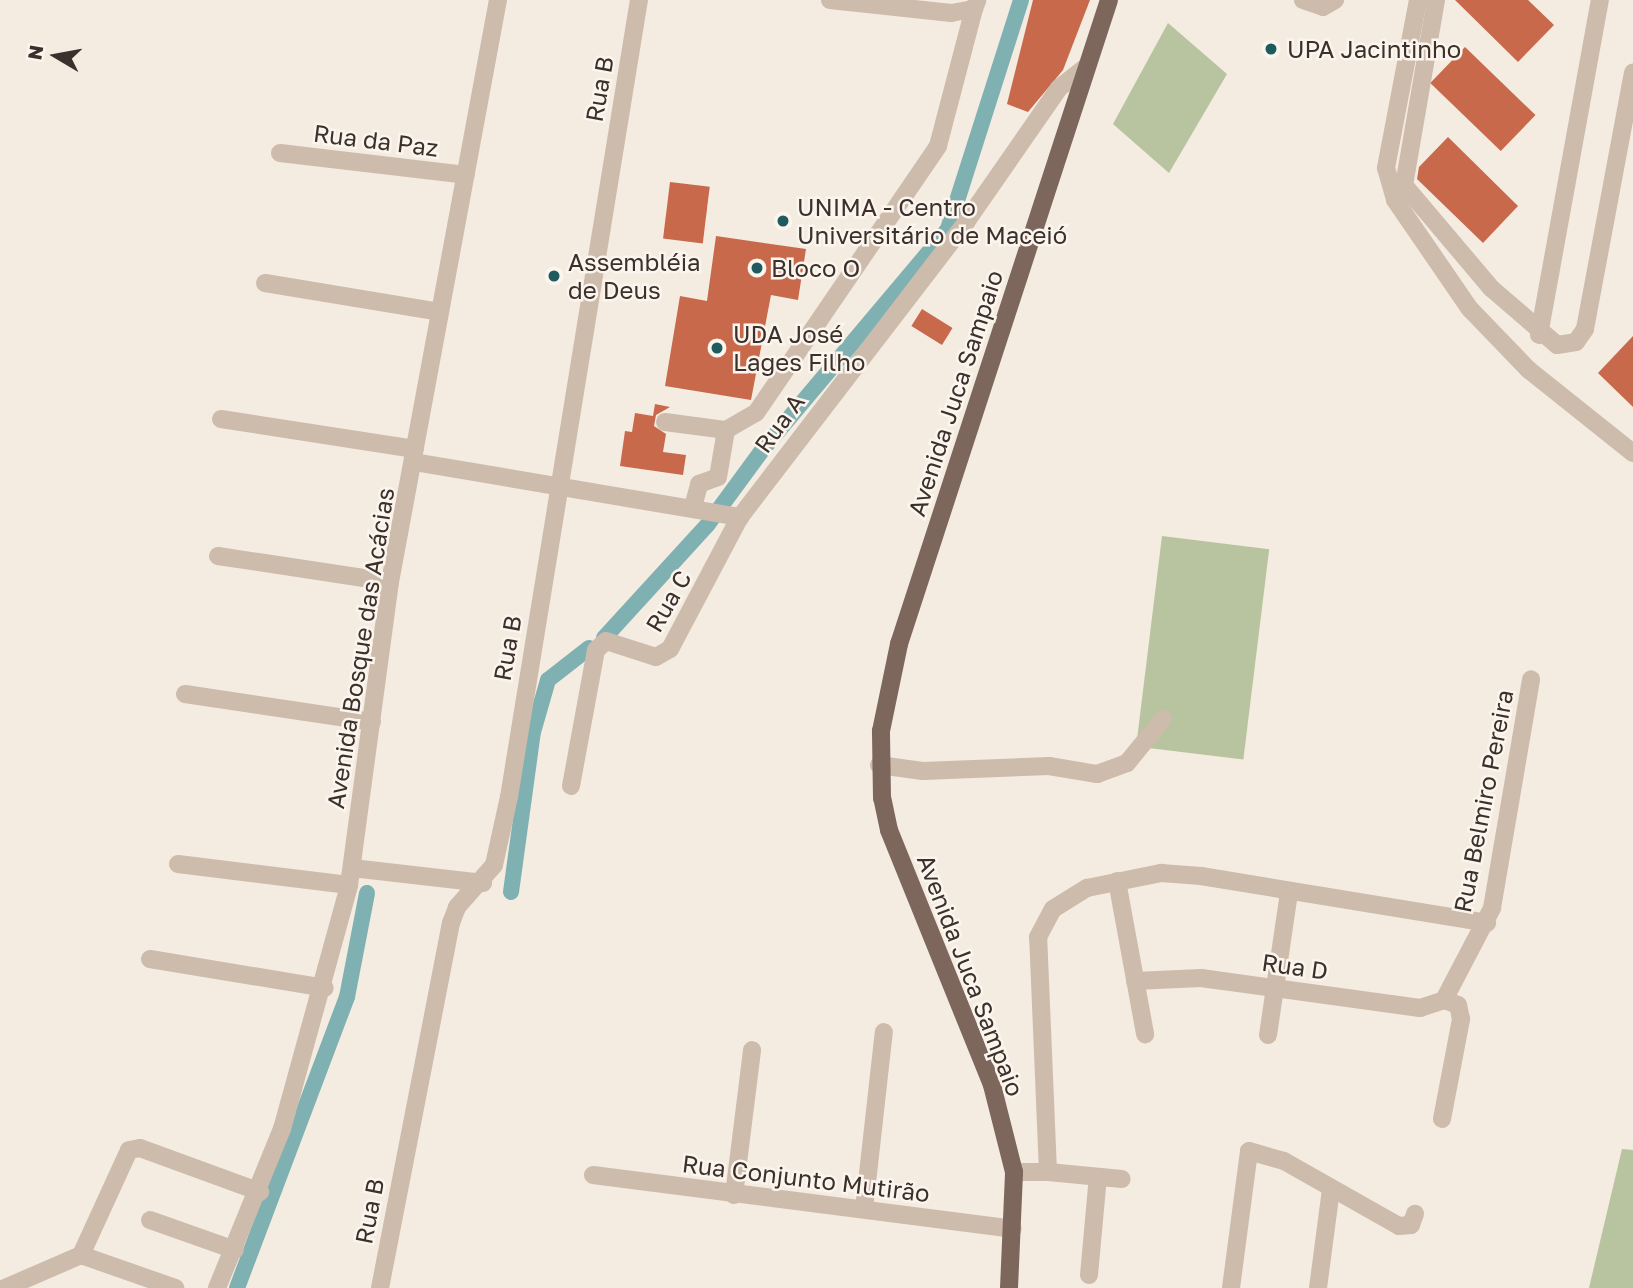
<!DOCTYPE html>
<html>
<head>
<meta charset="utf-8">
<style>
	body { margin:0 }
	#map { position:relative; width:1633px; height:1288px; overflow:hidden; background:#f4ebe1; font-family:"Golos Text",sans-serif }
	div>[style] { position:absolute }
	.green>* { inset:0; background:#b8c4a0; transform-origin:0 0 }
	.canal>* { height:16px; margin:-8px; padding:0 8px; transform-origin:8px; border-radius:8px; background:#7fb0b2 }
	.building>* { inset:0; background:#c8694b; transform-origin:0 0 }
	.minor>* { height:18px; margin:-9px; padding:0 9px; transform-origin:9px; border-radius:9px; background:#cdbbac }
	.major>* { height:18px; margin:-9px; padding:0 9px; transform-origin:9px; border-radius:9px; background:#7d675c }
	.dots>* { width:19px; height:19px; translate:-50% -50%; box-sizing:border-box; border:4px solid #fbf5ee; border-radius:50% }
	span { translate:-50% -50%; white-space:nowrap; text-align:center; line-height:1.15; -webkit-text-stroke:5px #fbf5ee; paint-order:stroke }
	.poi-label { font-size:24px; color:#3b302b }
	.left { translate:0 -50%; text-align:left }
	.street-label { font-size:24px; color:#3b302b }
	.north { position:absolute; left:21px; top:21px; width:70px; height:70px; -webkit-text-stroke:5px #fbf5ee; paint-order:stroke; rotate:280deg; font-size:19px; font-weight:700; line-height:28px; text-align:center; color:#3b302b }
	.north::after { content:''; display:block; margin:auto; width:24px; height:32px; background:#3b302b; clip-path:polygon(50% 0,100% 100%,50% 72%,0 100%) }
</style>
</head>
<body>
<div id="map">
	<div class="green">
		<div style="clip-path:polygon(1168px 23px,1227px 74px,1169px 173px,1113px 124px)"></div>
		<div style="left:1162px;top:536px;width:108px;height:212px;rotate:7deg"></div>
		<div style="clip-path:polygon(1622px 1149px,1633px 1150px,1633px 1288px,1589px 1288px)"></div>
	</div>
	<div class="canal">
		<div style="left:604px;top:638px;width:154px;rotate:-47.6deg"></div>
		<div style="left:708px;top:524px;width:93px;rotate:-53.7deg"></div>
		<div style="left:763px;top:449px;width:287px;rotate:-49.9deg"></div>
		<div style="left:948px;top:229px;width:240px;rotate:-72.3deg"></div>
		<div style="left:511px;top:892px;width:162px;rotate:-82.2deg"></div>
		<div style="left:533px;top:732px;width:54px;rotate:-73.9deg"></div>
		<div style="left:548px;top:680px;width:52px;rotate:-38deg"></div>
		<div style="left:237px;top:1288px;width:311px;rotate:-69.3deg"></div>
		<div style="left:347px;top:997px;width:106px;rotate:-79.1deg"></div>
	</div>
	<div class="building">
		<div style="clip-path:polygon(1033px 0,1090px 0,1063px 70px,1028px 112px,1007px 104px)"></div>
		<div style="clip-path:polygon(1455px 0,1528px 0,1554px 25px,1518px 62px)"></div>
		<div style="left:1465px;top:47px;width:98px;height:50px;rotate:44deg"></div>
		<div style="clip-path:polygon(1448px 137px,1518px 206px,1483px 243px,1417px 179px,1419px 167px)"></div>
		<div style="left:670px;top:182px;width:40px;height:57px;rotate:7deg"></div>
		<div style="clip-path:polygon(716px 236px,806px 249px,798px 300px,771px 295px,751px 400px,665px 386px,680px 296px,707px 301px)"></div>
		<div style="left:922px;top:309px;width:36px;height:20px;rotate:32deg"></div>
		<div style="clip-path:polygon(1633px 336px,1633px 407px,1598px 373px)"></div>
		<div style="clip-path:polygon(655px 404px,670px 407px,656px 415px,654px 426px,666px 434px,663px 452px,686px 455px,683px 475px,620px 466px,625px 431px,632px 432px,635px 413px,653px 416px)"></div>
	</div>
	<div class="minor">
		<div style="left:830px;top:0;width:122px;rotate:6.1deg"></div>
		<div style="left:951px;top:13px;width:23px;rotate:-10deg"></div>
		<div style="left:974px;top:9px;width:9px;rotate:-69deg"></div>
		<div style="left:1303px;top:0;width:21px;rotate:19deg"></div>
		<div style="left:1323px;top:7px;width:14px;rotate:-30deg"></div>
		<div style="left:1418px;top:0;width:171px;rotate:100.8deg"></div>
		<div style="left:1386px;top:168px;width:33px;rotate:74deg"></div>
		<div style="left:1395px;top:200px;width:132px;rotate:55.5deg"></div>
		<div style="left:1470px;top:309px;width:85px;rotate:46deg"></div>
		<div style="left:1529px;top:370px;width:133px;rotate:38.6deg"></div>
		<div style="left:1436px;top:0;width:188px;rotate:99.8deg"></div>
		<div style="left:1404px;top:185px;width:135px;rotate:49.8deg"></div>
		<div style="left:1491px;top:288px;width:87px;rotate:40.8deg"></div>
		<div style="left:1557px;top:345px;width:19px;rotate:-9deg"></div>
		<div style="left:1576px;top:342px;width:16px;rotate:-55deg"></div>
		<div style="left:1585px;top:329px;width:261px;rotate:-79.4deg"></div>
		<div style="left:280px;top:153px;width:187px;rotate:6.7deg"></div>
		<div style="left:265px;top:283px;width:177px;rotate:9.4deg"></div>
		<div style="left:1539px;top:335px;width:341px;rotate:-79.7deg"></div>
		<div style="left:221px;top:419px;width:196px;rotate:8.8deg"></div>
		<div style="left:665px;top:422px;width:62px;rotate:7.5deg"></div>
		<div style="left:726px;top:430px;width:34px;rotate:-30deg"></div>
		<div style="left:756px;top:413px;width:323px;rotate:-55.7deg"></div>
		<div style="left:938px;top:146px;width:142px;rotate:-75.3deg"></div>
		<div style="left:414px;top:462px;width:331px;rotate:9.6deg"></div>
		<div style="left:693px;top:507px;width:24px;rotate:-75deg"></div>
		<div style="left:699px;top:484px;width:20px;rotate:-20deg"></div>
		<div style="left:718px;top:477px;width:48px;rotate:-80.3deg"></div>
		<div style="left:218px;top:556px;width:174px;rotate:8.6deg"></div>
		<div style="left:185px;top:694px;width:189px;rotate:8.5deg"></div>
		<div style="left:879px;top:765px;width:44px;rotate:7.8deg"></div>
		<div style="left:923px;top:771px;width:126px;rotate:-2.3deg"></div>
		<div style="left:1049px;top:766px;width:49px;rotate:9.5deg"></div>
		<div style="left:1097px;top:774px;width:32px;rotate:-20deg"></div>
		<div style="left:1127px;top:763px;width:57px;rotate:-50.7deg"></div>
		<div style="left:571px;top:786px;width:138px;rotate:-79.6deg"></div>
		<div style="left:596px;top:650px;width:13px;rotate:-42deg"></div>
		<div style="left:606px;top:641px;width:52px;rotate:17.7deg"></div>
		<div style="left:656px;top:657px;width:16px;rotate:-30deg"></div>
		<div style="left:670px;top:649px;width:149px;rotate:-62.1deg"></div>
		<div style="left:740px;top:517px;width:372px;rotate:-52.5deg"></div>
		<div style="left:966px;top:222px;width:163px;rotate:-55.2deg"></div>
		<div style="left:1059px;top:88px;width:36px;rotate:-38deg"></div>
		<div style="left:178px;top:864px;width:172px;rotate:7deg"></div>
		<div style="left:352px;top:868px;width:132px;rotate:6.5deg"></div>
		<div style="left:1117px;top:881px;width:156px;rotate:79.6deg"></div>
		<div style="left:150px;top:959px;width:177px;rotate:9.4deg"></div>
		<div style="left:1135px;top:981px;width:66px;rotate:-2.6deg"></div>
		<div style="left:1201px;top:978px;width:221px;rotate:7.8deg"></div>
		<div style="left:1420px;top:1008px;width:25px;rotate:-18deg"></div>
		<div style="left:1268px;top:1035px;width:145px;rotate:-81.6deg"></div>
		<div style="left:1442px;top:1119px;width:102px;rotate:-79.2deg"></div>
		<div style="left:1461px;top:1019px;width:14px;rotate:-102deg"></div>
		<div style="left:1458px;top:1005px;width:15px;rotate:-160deg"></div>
		<div style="left:1444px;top:1000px;width:104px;rotate:-62.4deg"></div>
		<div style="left:1492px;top:908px;width:232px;rotate:-80.3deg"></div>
		<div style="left:1014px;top:1172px;width:34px"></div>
		<div style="left:1048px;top:1172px;width:235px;rotate:-92.4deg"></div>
		<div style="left:1038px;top:937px;width:32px;rotate:-62deg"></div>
		<div style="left:1053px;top:909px;width:40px;rotate:-32deg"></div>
		<div style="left:1087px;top:888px;width:76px;rotate:-11.5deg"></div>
		<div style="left:1161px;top:873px;width:40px;rotate:4.3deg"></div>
		<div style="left:1201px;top:876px;width:290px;rotate:9.3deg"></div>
		<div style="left:1048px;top:1172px;width:74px;rotate:5.4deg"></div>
		<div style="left:593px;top:1175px;width:423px;rotate:7.3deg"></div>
		<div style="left:734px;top:1195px;width:146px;rotate:-82.9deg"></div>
		<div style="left:864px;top:1209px;width:178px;rotate:-83.6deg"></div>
		<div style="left:150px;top:1220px;width:90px;rotate:19.4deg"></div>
		<div style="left:81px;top:1255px;width:100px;rotate:19.3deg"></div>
		<div style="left:1089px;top:1275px;width:98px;rotate:-84.8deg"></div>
		<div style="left:5px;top:1288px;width:83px;rotate:-23.5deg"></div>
		<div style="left:81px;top:1255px;width:115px;rotate:-65.4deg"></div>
		<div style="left:129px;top:1150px;width:11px;rotate:-10deg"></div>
		<div style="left:140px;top:1148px;width:128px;rotate:20.1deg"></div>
		<div style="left:217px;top:1288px;width:172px;rotate:-67.8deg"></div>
		<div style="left:282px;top:1129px;width:253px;rotate:-74.6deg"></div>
		<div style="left:349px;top:885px;width:306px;rotate:-82.3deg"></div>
		<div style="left:390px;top:582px;width:592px;rotate:-79.49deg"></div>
		<div style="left:380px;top:1288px;width:372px;rotate:-79deg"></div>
		<div style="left:451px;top:923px;width:17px;rotate:-69deg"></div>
		<div style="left:457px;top:907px;width:56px;rotate:-48.6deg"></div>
		<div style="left:494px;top:865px;width:70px;rotate:-77.6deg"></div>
		<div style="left:509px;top:797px;width:808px;rotate:-80.74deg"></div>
		<div style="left:1231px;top:1288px;width:138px;rotate:-82.5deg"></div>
		<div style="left:1249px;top:1151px;width:36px;rotate:16deg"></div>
		<div style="left:1284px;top:1161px;width:132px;rotate:29.5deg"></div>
		<div style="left:1399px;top:1226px;width:12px;rotate:-5deg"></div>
		<div style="left:1411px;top:1225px;width:12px;rotate:-70deg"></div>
		<div style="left:1318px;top:1288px;width:100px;rotate:-82.5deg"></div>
	</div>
	<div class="major">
		<div style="left:1009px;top:1288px;width:116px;rotate:-87.5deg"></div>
		<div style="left:1014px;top:1172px;width:90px;rotate:-104.2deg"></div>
		<div style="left:992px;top:1085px;width:275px;rotate:-112deg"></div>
		<div style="left:889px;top:830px;width:33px;rotate:-102deg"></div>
		<div style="left:882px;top:798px;width:67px;rotate:-90.9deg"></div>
		<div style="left:881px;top:731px;width:89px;rotate:-78.3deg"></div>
		<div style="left:899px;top:644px;width:677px;rotate:-71.94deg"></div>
	</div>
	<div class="dots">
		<div style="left:1271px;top:49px;background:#1f5a5e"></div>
		<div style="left:783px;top:221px;background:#1f5a5e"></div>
		<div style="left:757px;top:268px;background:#1f5a5e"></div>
		<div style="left:554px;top:276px;background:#1f5a5e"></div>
		<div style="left:717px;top:348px;background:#1f5a5e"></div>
	</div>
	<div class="poi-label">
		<span class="left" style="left:1287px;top:49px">UPA Jacintinho</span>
		<span class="left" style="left:797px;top:221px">UNIMA - Centro<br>Universitário de Maceió</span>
		<span class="left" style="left:568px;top:276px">Assembléia<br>de Deus</span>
		<span class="left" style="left:771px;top:268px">Bloco O</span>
		<span class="left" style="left:733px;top:348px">UDA José<br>Lages Filho</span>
	</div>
	<div class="street-label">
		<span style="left:599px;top:89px;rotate:-80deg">Rua B</span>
		<span style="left:376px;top:140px;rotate:7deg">Rua da Paz</span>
		<span style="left:955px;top:393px;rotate:-72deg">Avenida Juca Sampaio</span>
		<span style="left:779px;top:423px;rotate:-54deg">Rua A</span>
		<span style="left:668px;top:601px;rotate:-60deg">Rua C</span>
		<span style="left:360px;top:648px;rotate:-81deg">Avenida Bosque das Acácias</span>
		<span style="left:507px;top:648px;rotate:-80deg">Rua B</span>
		<span style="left:1483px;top:801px;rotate:-79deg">Rua Belmiro Pereira</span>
		<span style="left:1295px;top:966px;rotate:8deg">Rua D</span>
		<span style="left:971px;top:975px;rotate:69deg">Avenida Juca Sampaio</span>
		<span style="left:806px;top:1178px;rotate:7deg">Rua Conjunto Mutirão</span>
		<span style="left:369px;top:1211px;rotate:-79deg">Rua B</span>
	</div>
	<div class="north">N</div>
</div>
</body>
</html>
